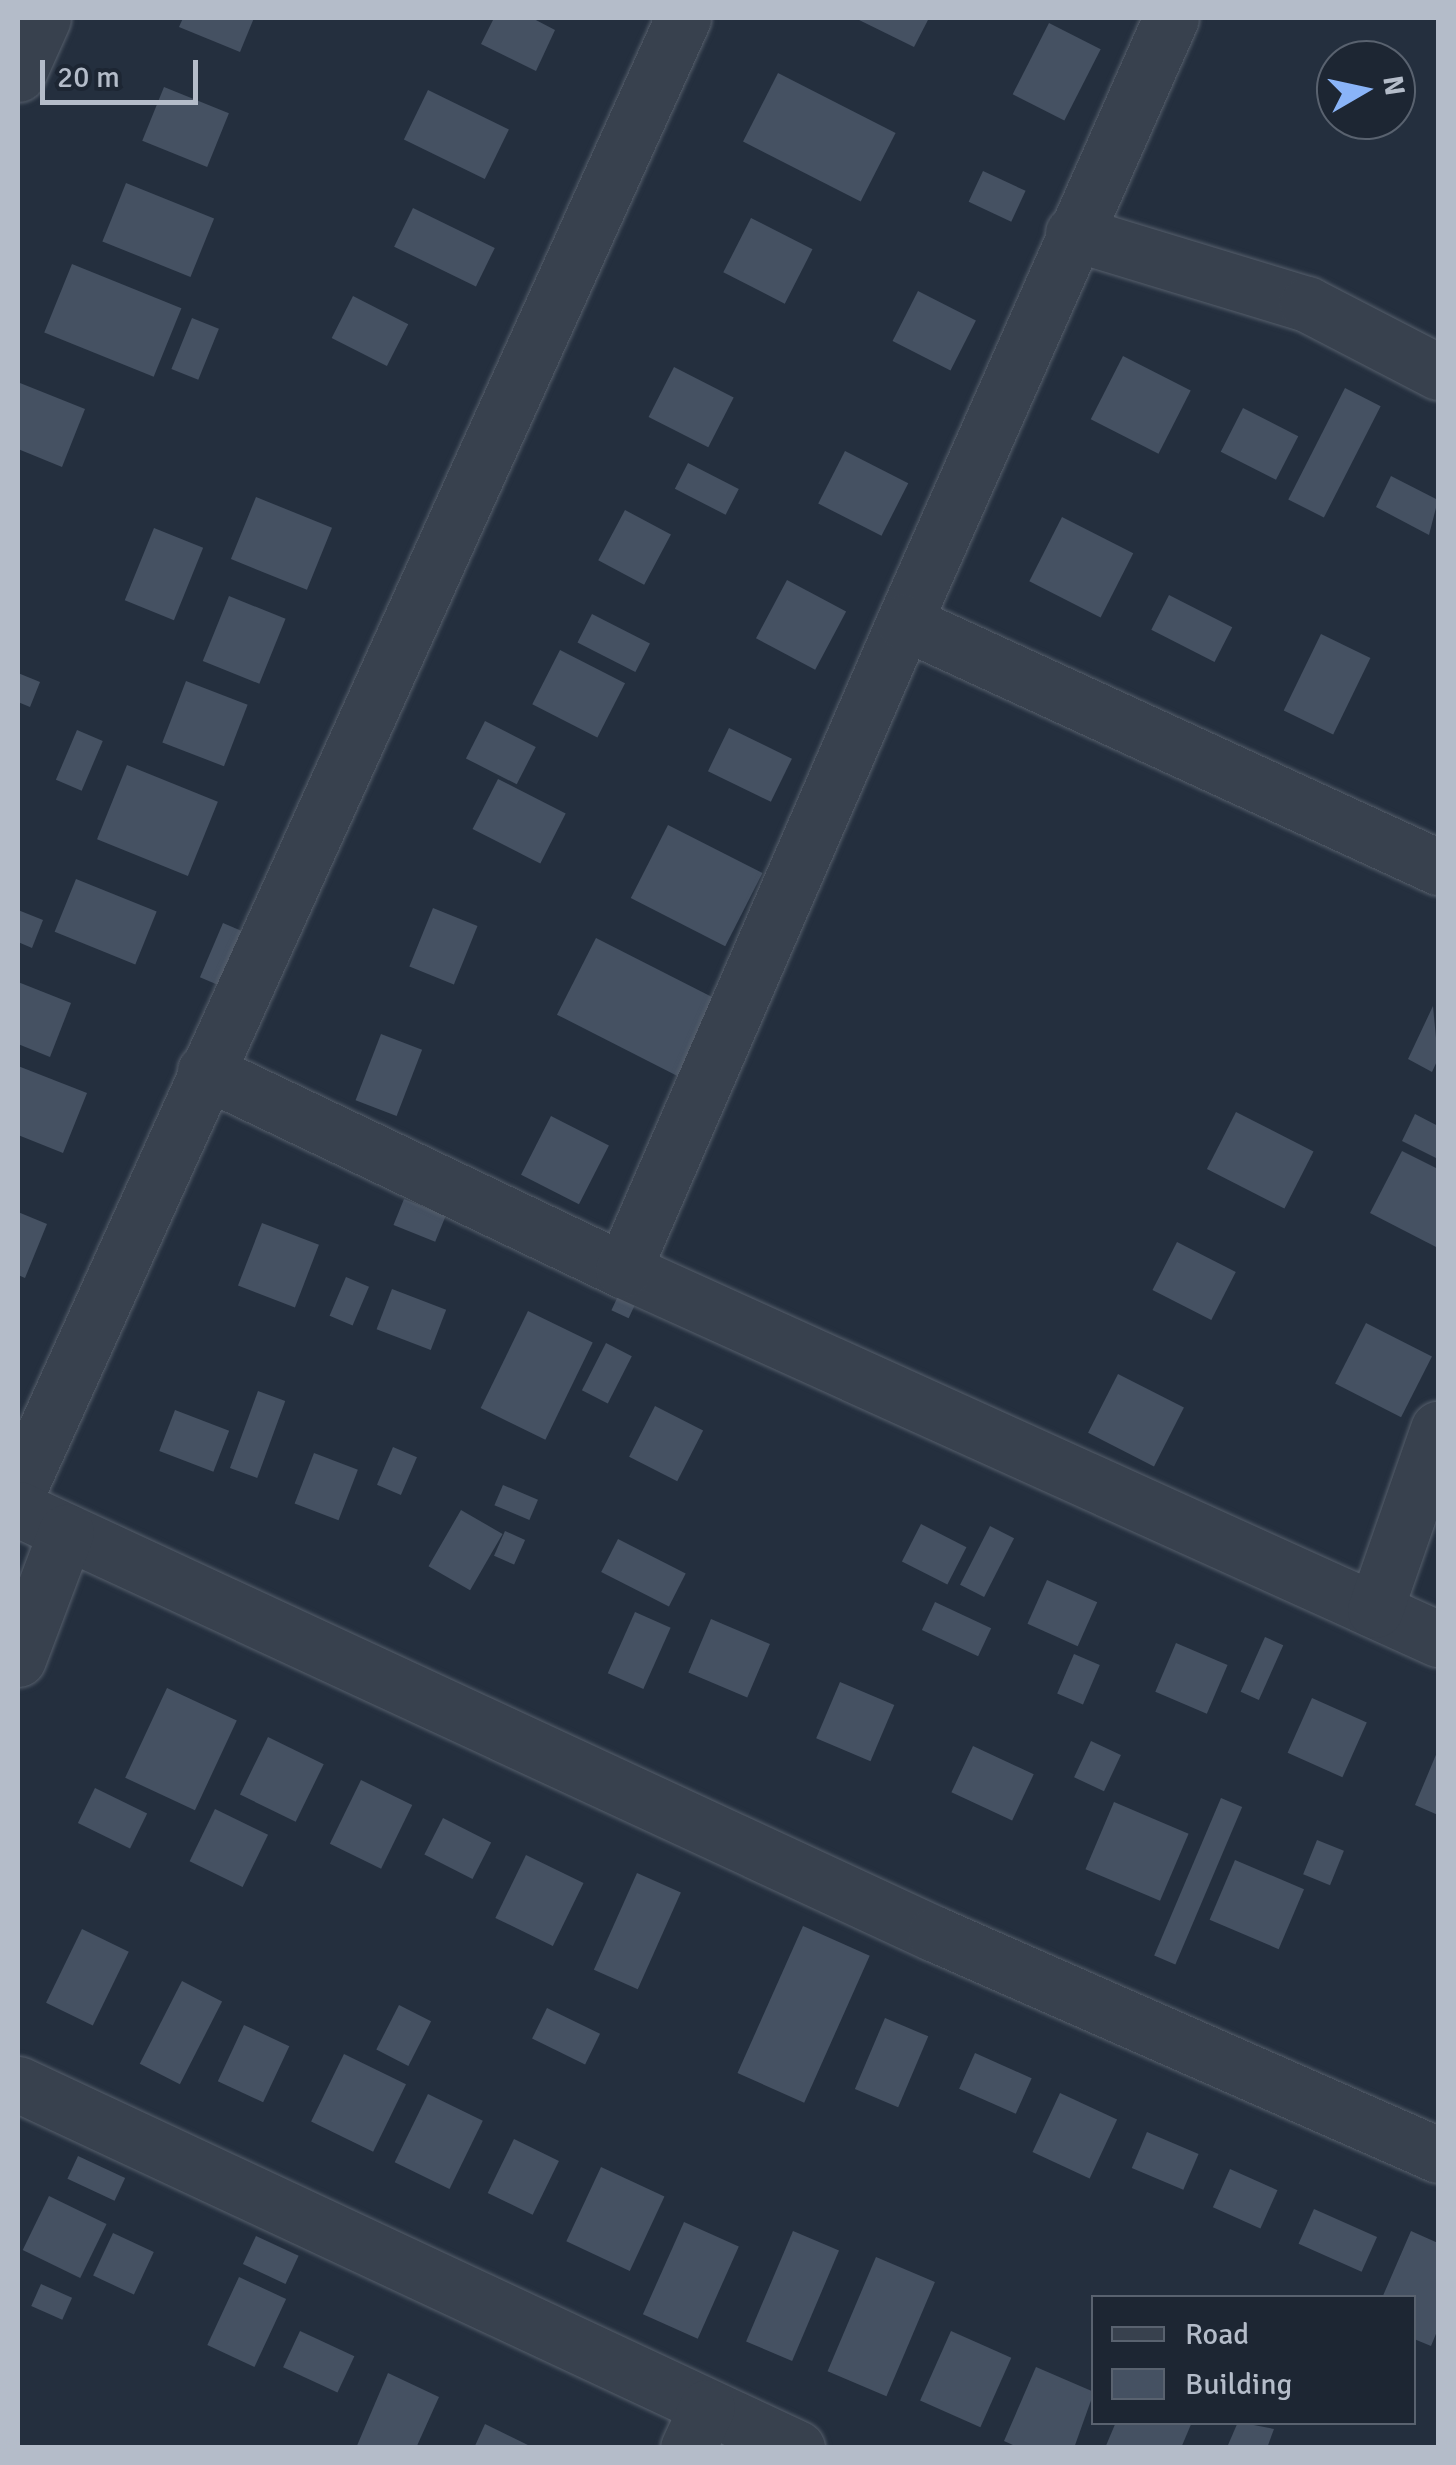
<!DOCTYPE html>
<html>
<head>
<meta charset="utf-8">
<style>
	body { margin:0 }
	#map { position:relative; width:1456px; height:2465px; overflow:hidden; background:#242f3e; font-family:Signika,sans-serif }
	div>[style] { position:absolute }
	.building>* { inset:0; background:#455162; transform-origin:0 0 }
	.roads { filter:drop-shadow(0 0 2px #565f6c) drop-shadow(0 0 2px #565f6c) }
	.minor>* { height:55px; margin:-27.5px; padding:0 27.5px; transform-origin:27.5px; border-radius:27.5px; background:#38414e }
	span { translate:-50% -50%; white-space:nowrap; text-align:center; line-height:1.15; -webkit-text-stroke:8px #1d2633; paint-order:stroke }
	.frame { position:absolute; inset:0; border:20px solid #b4bcc9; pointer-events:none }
	.legend { position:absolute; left:1091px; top:2295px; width:325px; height:130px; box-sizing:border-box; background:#1d2633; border:2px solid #59626f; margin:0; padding:12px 18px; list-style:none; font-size:30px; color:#b4bcc9 }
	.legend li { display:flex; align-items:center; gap:20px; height:50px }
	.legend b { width:50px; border:2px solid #59626f }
	.north { position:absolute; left:1316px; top:40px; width:100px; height:100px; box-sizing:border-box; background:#1d2633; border:2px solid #59626f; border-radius:50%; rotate:81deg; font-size:28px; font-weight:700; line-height:40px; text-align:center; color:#b4bcc9 }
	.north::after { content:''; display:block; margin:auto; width:35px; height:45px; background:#8ab4f8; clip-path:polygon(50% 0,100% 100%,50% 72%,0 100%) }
	.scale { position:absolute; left:40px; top:60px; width:158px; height:45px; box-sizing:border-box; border:5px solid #b4bcc9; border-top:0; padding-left:12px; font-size:30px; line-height:35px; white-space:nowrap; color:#b4bcc9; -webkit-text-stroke:8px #1d2633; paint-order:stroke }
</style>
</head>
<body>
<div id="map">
	<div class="building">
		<div style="clip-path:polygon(183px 18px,254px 18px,240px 52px,179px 27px)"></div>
		<div style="clip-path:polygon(494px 18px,532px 18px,555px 30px,536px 71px,481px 44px)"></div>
		<div style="clip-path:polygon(855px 18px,929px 18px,914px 47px)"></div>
		<div style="left:1049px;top:23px;width:58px;height:80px;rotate:27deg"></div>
		<div style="left:778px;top:73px;width:132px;height:77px;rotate:27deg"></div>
		<div style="left:164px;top:87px;width:70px;height:58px;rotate:22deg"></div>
		<div style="left:428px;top:90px;width:90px;height:55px;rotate:26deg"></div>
		<div style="left:983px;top:171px;width:47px;height:34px;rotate:25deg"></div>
		<div style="left:126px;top:183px;width:95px;height:63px;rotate:22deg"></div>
		<div style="left:413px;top:208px;width:91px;height:43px;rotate:26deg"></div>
		<div style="left:751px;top:218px;width:69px;height:61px;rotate:27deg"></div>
		<div style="left:72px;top:264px;width:118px;height:74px;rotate:22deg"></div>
		<div style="left:918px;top:291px;width:65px;height:56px;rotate:27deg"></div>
		<div style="left:353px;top:296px;width:62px;height:47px;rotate:27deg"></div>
		<div style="left:192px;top:318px;width:29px;height:55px;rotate:22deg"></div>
		<div style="left:1123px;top:356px;width:76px;height:71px;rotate:27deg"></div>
		<div style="left:674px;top:367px;width:67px;height:56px;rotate:27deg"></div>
		<div style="clip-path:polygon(20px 383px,85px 409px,62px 467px,18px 449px)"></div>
		<div style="left:1345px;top:388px;width:40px;height:125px;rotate:27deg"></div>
		<div style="left:1243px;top:408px;width:62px;height:49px;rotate:27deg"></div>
		<div style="left:845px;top:451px;width:71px;height:59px;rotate:27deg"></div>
		<div style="left:688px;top:463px;width:57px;height:29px;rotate:27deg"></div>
		<div style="clip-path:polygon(1391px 476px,1438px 500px,1429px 535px,1376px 507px)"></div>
		<div style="left:256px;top:497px;width:82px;height:67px;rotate:22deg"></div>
		<div style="left:625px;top:510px;width:52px;height:57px;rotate:28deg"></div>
		<div style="left:1062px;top:517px;width:80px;height:72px;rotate:27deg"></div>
		<div style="left:154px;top:528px;width:53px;height:78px;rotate:22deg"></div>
		<div style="left:787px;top:580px;width:67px;height:66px;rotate:28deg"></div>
		<div style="left:1169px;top:595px;width:71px;height:39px;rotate:27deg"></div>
		<div style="left:229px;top:596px;width:61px;height:70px;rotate:22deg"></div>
		<div style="left:592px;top:614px;width:65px;height:32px;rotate:27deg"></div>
		<div style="left:1321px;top:634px;width:55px;height:85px;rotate:26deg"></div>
		<div style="left:560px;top:650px;width:73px;height:61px;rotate:27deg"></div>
		<div style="clip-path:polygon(18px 673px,40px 682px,30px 707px,18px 702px)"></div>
		<div style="left:186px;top:681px;width:66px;height:66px;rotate:21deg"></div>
		<div style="left:485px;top:721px;width:57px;height:42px;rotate:27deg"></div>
		<div style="left:729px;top:728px;width:70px;height:48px;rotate:26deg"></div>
		<div style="left:77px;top:730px;width:28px;height:54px;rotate:23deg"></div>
		<div style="left:127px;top:765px;width:98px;height:80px;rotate:22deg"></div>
		<div style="left:498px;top:779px;width:76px;height:56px;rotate:27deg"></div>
		<div style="left:668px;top:825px;width:106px;height:82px;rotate:27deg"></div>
		<div style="left:76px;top:879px;width:87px;height:57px;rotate:22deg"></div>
		<div style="left:433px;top:908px;width:48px;height:63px;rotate:22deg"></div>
		<div style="clip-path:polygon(18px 910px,43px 920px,32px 948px,18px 942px)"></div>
		<div style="left:223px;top:923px;width:28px;height:59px;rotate:23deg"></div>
		<div style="left:596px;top:938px;width:144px;height:86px;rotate:27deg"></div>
		<div style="clip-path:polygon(18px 982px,71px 1003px,50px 1057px,18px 1044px)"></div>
		<div style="clip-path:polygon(1433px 1006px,1438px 1059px,1432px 1072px,1408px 1059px)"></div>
		<div style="left:381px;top:1034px;width:44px;height:71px;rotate:21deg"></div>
		<div style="clip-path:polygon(18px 1066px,87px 1093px,63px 1153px,18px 1135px)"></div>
		<div style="left:1236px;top:1112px;width:87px;height:64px;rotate:27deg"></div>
		<div style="clip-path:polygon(1415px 1114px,1438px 1126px,1438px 1159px,1402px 1141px)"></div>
		<div style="left:551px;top:1116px;width:65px;height:66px;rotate:27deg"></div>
		<div style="clip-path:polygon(1402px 1151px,1438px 1169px,1438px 1248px,1370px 1213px)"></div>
		<div style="left:404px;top:1199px;width:45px;height:28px;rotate:22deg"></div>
		<div style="clip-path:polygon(18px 1212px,47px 1224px,25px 1278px,18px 1275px)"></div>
		<div style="left:262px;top:1223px;width:61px;height:67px;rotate:21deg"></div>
		<div style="left:1177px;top:1242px;width:66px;height:54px;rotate:27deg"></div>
		<div style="left:346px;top:1277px;width:25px;height:42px;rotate:23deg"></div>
		<div style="left:392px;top:1289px;width:58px;height:43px;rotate:21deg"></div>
		<div style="left:619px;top:1294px;width:19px;height:18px;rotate:25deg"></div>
		<div style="left:528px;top:1311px;width:72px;height:108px;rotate:26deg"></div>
		<div style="left:1366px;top:1323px;width:74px;height:68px;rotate:27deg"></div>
		<div style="left:606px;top:1343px;width:29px;height:53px;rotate:27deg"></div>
		<div style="left:1118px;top:1374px;width:74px;height:66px;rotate:27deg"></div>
		<div style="left:258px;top:1391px;width:29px;height:82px;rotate:20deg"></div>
		<div style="left:655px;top:1406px;width:54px;height:57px;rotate:27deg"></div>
		<div style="left:175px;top:1410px;width:58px;height:44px;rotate:21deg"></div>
		<div style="left:393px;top:1447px;width:26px;height:41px;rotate:23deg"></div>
		<div style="left:314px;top:1453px;width:47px;height:54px;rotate:21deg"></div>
		<div style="left:503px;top:1485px;width:38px;height:22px;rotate:23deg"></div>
		<div style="left:461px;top:1510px;width:48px;height:65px;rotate:30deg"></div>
		<div style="left:921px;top:1524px;width:51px;height:42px;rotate:27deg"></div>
		<div style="left:990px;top:1526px;width:27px;height:66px;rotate:27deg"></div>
		<div style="left:505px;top:1531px;width:22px;height:27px;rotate:24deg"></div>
		<div style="left:618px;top:1539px;width:76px;height:37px;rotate:27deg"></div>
		<div style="left:1047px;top:1580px;width:55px;height:48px;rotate:24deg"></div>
		<div style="left:935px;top:1602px;width:62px;height:31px;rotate:25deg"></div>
		<div style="left:635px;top:1612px;width:39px;height:67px;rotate:24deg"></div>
		<div style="left:711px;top:1619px;width:64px;height:58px;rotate:23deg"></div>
		<div style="left:1265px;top:1637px;width:20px;height:60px;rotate:24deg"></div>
		<div style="left:1176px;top:1643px;width:56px;height:53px;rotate:23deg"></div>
		<div style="left:1074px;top:1654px;width:28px;height:43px;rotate:23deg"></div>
		<div style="left:840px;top:1682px;width:59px;height:61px;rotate:23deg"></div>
		<div style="left:167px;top:1688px;width:77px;height:99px;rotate:25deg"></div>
		<div style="left:1312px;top:1698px;width:60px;height:60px;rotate:24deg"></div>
		<div style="left:268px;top:1737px;width:62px;height:64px;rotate:26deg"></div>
		<div style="left:1091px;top:1741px;width:33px;height:40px;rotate:25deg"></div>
		<div style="left:973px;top:1746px;width:67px;height:51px;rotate:25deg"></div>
		<div style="clip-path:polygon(1438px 1750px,1438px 1815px,1415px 1805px)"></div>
		<div style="left:361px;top:1780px;width:57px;height:71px;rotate:26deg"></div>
		<div style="left:95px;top:1788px;width:58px;height:39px;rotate:26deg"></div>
		<div style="left:1221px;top:1798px;width:23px;height:171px;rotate:23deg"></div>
		<div style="left:1114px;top:1802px;width:81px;height:73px;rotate:23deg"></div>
		<div style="left:215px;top:1809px;width:59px;height:58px;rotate:26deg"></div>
		<div style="left:443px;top:1818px;width:54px;height:41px;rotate:27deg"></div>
		<div style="left:1317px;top:1840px;width:29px;height:37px;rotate:22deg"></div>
		<div style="left:526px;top:1855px;width:64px;height:70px;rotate:26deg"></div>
		<div style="left:1235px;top:1860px;width:75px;height:65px;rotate:23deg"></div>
		<div style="left:637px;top:1873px;width:48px;height:106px;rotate:24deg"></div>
		<div style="left:803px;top:1926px;width:73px;height:161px;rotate:24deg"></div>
		<div style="left:82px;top:1929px;width:52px;height:82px;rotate:26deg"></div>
		<div style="left:182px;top:1981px;width:45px;height:93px;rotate:27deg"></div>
		<div style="left:399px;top:2005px;width:36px;height:50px;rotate:27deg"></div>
		<div style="left:547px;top:2008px;width:59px;height:34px;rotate:26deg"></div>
		<div style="left:885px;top:2018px;width:47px;height:77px;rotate:23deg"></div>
		<div style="left:244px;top:2025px;width:50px;height:62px;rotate:25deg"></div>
		<div style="left:975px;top:2053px;width:62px;height:39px;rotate:24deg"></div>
		<div style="left:344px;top:2054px;width:69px;height:75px;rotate:26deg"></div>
		<div style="left:1060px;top:2093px;width:63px;height:65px;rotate:25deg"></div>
		<div style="left:428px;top:2094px;width:61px;height:76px;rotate:26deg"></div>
		<div style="left:1147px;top:2132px;width:56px;height:39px;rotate:23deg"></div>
		<div style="left:514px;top:2139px;width:50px;height:60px;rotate:26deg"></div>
		<div style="left:78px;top:2156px;width:52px;height:25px;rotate:25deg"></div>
		<div style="left:601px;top:2167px;width:70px;height:82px;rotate:25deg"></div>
		<div style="left:1230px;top:2169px;width:52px;height:42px;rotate:24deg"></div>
		<div style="left:49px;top:2196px;width:64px;height:60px;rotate:26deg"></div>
		<div style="left:1314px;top:2209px;width:69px;height:38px;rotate:24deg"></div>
		<div style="left:684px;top:2222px;width:60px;height:101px;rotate:24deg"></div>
		<div style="left:793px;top:2231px;width:50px;height:120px;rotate:23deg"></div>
		<div style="clip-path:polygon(1411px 2231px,1438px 2243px,1438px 2329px,1431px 2346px,1414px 2339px,1414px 2298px,1382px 2298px)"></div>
		<div style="left:113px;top:2233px;width:45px;height:47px;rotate:25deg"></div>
		<div style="left:256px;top:2236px;width:47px;height:31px;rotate:25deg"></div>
		<div style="left:876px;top:2257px;width:64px;height:124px;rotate:23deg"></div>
		<div style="left:239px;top:2277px;width:52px;height:75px;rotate:25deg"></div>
		<div style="left:41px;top:2284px;width:34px;height:24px;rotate:24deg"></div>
		<div style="left:300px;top:2331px;width:60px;height:40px;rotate:25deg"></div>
		<div style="left:951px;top:2331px;width:66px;height:76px;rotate:24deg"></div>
		<div style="clip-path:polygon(1036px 2367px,1094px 2392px,1074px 2448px,1020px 2448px,1004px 2441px)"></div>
		<div style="clip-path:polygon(388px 2373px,439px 2397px,416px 2448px,356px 2448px)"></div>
		<div style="clip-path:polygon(1116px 2422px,1192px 2422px,1181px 2448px,1105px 2448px)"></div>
		<div style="clip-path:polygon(1238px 2422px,1274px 2429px,1267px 2448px,1228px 2445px)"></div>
		<div style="clip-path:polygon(485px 2424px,534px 2448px,474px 2448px)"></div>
	</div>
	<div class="roads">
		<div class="minor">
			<div style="left:18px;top:74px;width:61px;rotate:-65.9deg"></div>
			<div style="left:1073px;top:233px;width:245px;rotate:16.9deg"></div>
			<div style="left:1307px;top:304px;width:148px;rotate:27.4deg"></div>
			<div style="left:904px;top:622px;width:660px;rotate:-66.15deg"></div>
			<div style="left:205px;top:1071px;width:463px;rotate:25.5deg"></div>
			<div style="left:623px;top:1270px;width:895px;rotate:24.36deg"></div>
			<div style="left:623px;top:1270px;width:706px;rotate:-66.56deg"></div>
			<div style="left:904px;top:622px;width:588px;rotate:24.65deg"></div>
			<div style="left:18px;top:1491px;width:1616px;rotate:-65.7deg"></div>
			<div style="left:18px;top:1509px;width:1011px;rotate:24.87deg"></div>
			<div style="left:935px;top:1934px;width:549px;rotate:23.72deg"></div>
			<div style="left:1375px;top:1610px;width:192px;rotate:-70.8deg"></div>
			<div style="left:18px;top:1659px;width:136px;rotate:-69.3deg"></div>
			<div style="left:18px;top:2084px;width:860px;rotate:25.05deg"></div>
			<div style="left:688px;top:2448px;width:45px;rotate:-65.1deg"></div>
		</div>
	</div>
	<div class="frame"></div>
	<ul class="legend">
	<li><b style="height:12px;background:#38414e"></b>Road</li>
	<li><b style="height:28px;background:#455162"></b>Building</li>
	</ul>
	<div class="north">N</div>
	<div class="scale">20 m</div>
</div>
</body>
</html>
